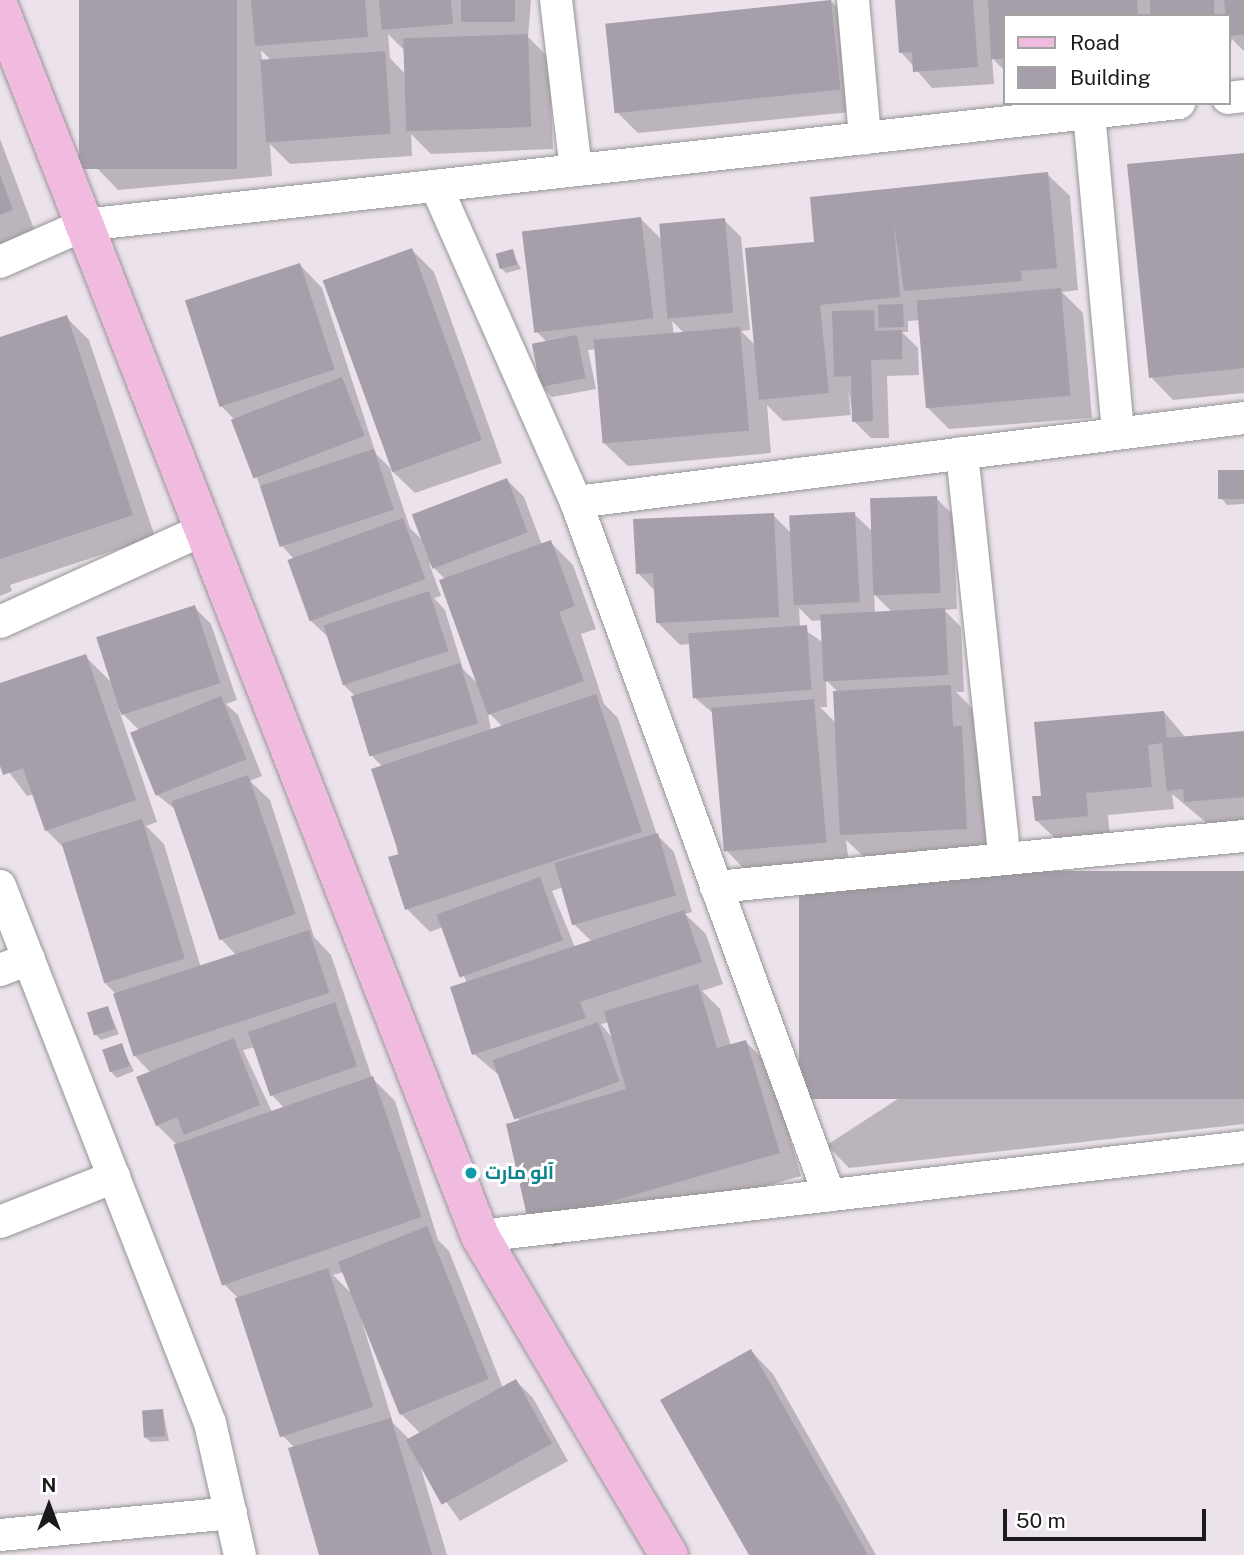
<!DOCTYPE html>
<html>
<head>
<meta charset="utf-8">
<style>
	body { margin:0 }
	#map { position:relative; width:1244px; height:1555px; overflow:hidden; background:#ebe2eb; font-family:"Public Sans",Cairo,sans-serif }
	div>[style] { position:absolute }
	.shadow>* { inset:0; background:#0003 }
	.building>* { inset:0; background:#a69ea9; transform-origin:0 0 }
	.roads { filter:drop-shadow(0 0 2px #959595) drop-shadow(0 0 2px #959595) }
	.street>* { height:32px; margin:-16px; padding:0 16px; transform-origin:16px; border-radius:16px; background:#fff }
	.secondary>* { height:38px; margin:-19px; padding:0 19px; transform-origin:19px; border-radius:19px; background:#f0bbdf }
	.dots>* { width:19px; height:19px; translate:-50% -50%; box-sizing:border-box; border:4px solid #fff; border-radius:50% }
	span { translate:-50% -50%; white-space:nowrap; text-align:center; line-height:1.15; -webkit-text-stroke:6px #fff; paint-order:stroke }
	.culture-label { font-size:19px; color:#0d838f; font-weight:700 }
	.left { translate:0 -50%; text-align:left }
	.legend { position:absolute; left:1003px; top:14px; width:228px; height:91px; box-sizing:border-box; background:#fff; border:2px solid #a4a4a4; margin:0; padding:9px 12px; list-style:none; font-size:21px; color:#1b1b1b }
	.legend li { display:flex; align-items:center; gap:14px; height:35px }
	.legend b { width:35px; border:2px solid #a4a4a4 }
	.north { position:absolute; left:14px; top:1471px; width:70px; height:70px; -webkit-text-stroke:5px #fff; paint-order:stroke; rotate:0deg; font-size:19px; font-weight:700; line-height:28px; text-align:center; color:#1b1b1b }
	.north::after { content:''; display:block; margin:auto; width:24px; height:32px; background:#1b1b1b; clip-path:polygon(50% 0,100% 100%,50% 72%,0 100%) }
	.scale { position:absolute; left:1003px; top:1509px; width:203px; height:32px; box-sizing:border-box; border:4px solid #1b1b1b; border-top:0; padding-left:9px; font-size:21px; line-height:24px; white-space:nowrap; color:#1b1b1b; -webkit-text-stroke:5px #fff; paint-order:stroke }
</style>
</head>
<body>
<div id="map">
	<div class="shadow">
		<div style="clip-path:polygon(evenodd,80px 0,531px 0,528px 37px,549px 58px,553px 149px,431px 154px,411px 134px,412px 156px,290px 164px,270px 144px,272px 176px,118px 190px,96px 167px,80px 0,388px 34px,405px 51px,406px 75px,390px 58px,388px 34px,80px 0,261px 50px,271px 60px,262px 61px,261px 50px)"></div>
		<div style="clip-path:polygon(830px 0,853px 23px,861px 111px,638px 133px,615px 110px)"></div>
		<div style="clip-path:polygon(897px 0,1244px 0,1244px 51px,1232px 39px,1228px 59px,1228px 16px,1004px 16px,1004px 70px,992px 58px,994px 84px,932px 88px,901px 52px)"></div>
		<div style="clip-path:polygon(0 139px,35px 232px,0 245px)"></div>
		<div style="clip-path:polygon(1244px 154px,1244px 393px,1173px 400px,1151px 377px)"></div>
		<div style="clip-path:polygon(evenodd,1047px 174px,1070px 196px,1078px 290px,1062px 292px,1083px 313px,1092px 418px,949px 429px,927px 407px,920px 320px,908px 321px,908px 332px,902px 332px,918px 348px,919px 375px,887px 376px,889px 438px,871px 438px,854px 421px,848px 389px,851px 415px,783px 421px,767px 405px,771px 453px,628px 466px,605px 444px,597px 349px,588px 350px,596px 389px,552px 397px,541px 386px,548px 343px,536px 331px,640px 218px,663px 241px,724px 220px,741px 237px,750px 330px,741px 331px,756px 346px,816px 243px,1047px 174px,672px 321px,685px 334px,674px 335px,672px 321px)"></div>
		<div style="clip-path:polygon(evenodd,412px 250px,434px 272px,502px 463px,415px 493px,390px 469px,410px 528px,424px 542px,507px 480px,524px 497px,542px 545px,550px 542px,573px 565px,596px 629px,581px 634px,604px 704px,618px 718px,657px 835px,674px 852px,692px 912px,685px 914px,706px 934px,723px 984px,702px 991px,720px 1009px,731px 1046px,746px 1042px,768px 1064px,801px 1176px,553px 1247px,531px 1225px,520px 1122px,500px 1076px,474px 1054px,467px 983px,443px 927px,430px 932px,407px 909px,383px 767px,371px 755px,355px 696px,344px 685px,329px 638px,310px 620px,289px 560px,294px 559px,283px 547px,235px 420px,220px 405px,187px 300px,300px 265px,322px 288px,376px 454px,392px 470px,412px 250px,429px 563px,446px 580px,479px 685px,463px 669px,445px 610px,434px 598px,441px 596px,429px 563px,412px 250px,486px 703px,490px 714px,503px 727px,491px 730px,486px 703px,412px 250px,563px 887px,575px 925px,592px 942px,575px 947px,552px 891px,563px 887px,412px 250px,609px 1022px,614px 1040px,601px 1024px,609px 1022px)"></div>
		<div style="clip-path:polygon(512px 251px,521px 269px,506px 273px,501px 268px)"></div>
		<div style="clip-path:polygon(66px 317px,89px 340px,155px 537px,10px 585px,12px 591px,0 596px,0 339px)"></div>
		<div style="clip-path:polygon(1244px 472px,1244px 504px,1227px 505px,1222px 499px)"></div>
		<div style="clip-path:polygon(evenodd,936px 498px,953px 515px,957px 609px,944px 610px,961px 627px,964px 692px,956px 692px,973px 709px,975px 741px,984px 750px,989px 851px,864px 857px,846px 840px,849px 864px,748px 873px,726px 850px,714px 714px,694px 697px,690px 644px,680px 645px,657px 622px,656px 592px,638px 573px,773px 515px,792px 534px,854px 514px,873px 532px,936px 498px,874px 594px,893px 613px,875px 613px,874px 594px,936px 498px,799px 608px,812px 621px,822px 620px,824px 643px,800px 627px,799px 608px,936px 498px,826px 680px,838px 692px,836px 723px,820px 707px,827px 707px,826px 680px)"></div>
		<div style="clip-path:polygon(evenodd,194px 607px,211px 624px,237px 700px,226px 704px,238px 715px,262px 776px,250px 781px,270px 800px,314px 937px,331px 955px,372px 1078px,395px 1101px,438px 1240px,449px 1251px,503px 1388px,516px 1381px,533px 1398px,568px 1461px,460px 1521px,420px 1465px,447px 1555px,321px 1555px,295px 1448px,283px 1436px,237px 1297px,222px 1282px,176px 1144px,157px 1125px,151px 1073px,135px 1056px,117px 995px,104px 982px,65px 849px,46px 830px,34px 794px,27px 796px,0 760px,0 685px,85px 656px,113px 684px,194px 607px,119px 710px,139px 730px,156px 794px,176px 810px,221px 939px,237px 956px,201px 968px,164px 844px,146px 826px,157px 822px,119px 710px,194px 607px,255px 1047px,272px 1095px,284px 1108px,272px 1112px,243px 1050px,255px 1047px,194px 607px,344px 1272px,354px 1296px,333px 1275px,344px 1272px,194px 607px,357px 1305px,400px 1413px,421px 1434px,410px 1440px,393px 1423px,357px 1305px)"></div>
		<div style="clip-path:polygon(1164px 712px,1186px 738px,1244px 733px,1244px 821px,1208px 824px,1172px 794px,1174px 809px,1108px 815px,1110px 838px,1059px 842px,1036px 820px,1043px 797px)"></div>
		<div style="clip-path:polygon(1244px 873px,1244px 1124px,849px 1168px,827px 1145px)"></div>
		<div style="clip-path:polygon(108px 1008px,119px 1034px,101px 1040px,96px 1035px)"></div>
		<div style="clip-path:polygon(121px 1045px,134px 1071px,117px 1078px,112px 1073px)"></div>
		<div style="clip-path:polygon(751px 1351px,773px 1374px,876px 1555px,751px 1555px)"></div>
		<div style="clip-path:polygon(163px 1411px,169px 1441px,151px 1442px,145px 1437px)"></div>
	</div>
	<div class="building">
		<div style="left:79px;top:0;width:158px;height:169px"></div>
		<div style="clip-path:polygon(251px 0,365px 0,368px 37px,255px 46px)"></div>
		<div style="clip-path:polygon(379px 0,451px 0,453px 24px,382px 30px)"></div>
		<div style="left:461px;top:0;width:54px;height:22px"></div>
		<div style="left:831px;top:0;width:90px;height:227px;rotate:84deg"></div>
		<div style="clip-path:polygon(895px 0,973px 0,978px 67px,913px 72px,912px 52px,899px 53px)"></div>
		<div style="clip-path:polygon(988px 0,1137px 0,1138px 16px,1004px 16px,1004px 59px,991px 59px)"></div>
		<div style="left:1150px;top:0;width:64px;height:16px"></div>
		<div style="clip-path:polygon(1224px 0,1244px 0,1244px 35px,1228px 36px)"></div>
		<div style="left:528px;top:34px;width:93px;height:125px;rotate:88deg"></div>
		<div style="left:385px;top:51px;width:83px;height:125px;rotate:86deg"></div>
		<div style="clip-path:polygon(1244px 153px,1244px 368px,1149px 378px,1127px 164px)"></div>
		<div style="clip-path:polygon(1048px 172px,1057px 268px,1021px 271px,1022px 281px,904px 291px,894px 224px,900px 297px,820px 305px,829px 393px,759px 400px,745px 248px,814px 242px,810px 197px)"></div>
		<div style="clip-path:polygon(0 175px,13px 210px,0 215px)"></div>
		<div style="left:641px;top:217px;width:102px;height:120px;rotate:83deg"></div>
		<div style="left:725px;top:218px;width:95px;height:66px;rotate:85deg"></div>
		<div style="left:412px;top:248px;width:204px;height:95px;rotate:70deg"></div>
		<div style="left:513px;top:249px;width:16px;height:18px;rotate:75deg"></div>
		<div style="left:300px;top:263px;width:112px;height:121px;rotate:72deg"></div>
		<div style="left:1061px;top:288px;width:108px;height:145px;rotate:85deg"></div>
		<div style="left:903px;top:304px;width:23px;height:25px;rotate:88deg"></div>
		<div style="clip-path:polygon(874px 310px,875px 331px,902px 330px,902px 359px,871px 360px,873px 421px,852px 422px,851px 376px,834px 377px,832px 311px)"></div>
		<div style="clip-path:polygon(67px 315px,133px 515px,0 559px,0 337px)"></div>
		<div style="left:740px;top:327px;width:104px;height:147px;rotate:85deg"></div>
		<div style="left:577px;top:335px;width:44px;height:46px;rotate:79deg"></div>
		<div style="left:342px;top:377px;width:63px;height:119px;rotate:69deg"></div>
		<div style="left:374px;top:449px;width:64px;height:120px;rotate:72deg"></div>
		<div style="left:1244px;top:470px;width:29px;height:26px;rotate:90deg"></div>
		<div style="left:507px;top:478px;width:58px;height:102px;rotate:69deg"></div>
		<div style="left:937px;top:496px;width:97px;height:67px;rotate:88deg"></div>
		<div style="left:855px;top:512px;width:90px;height:66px;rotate:87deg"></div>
		<div style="clip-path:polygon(774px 513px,779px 617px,656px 623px,653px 573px,636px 574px,633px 519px)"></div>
		<div style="left:403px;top:518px;width:65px;height:123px;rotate:70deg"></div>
		<div style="clip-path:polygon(551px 540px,575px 606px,559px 612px,584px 681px,488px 715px,439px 580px)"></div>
		<div style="left:429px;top:591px;width:63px;height:111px;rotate:72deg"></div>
		<div style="left:195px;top:605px;width:82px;height:104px;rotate:72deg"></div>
		<div style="left:945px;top:608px;width:67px;height:125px;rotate:87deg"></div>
		<div style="left:807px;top:625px;width:65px;height:119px;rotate:86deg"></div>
		<div style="clip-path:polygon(86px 654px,136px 800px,45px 831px,23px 768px,3px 775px,0 766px,0 683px)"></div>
		<div style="left:460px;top:663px;width:63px;height:114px;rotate:73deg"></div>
		<div style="clip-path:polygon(951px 685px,953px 726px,962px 726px,967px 829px,840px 835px,833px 691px)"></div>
		<div style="clip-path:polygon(596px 694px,642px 832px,405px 910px,388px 857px,399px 854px,371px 769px)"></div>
		<div style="left:221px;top:696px;width:68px;height:98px;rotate:68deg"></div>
		<div style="left:814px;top:699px;width:144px;height:103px;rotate:85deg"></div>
		<div style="clip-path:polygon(1164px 711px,1167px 738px,1244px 731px,1244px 797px,1184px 802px,1183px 789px,1167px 791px,1162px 743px,1148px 745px,1152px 787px,1086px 793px,1088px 816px,1035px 821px,1032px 796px,1041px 796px,1034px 722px)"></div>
		<div style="left:248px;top:775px;width:147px;height:81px;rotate:71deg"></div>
		<div style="left:142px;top:819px;width:146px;height:84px;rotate:73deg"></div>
		<div style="left:658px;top:833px;width:65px;height:108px;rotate:74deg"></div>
		<div style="left:1244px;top:871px;width:228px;height:445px;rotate:90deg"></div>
		<div style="left:540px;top:877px;width:67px;height:110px;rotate:70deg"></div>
		<div style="clip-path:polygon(684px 910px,702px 962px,580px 1002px,586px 1018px,472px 1055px,450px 987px)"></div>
		<div style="left:309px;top:930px;width:66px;height:206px;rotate:72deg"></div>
		<div style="clip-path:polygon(698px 984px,717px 1048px,746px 1040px,780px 1153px,529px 1225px,506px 1124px,626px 1089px,604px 1011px)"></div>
		<div style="left:335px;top:1002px;width:68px;height:92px;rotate:71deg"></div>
		<div style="left:108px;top:1006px;width:24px;height:22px;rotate:73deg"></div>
		<div style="left:598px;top:1022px;width:63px;height:112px;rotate:70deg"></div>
		<div style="clip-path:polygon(234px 1038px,260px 1105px,184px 1135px,177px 1117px,156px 1126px,136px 1077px)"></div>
		<div style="left:122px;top:1043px;width:24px;height:21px;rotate:71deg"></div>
		<div style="left:373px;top:1076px;width:149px;height:211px;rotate:71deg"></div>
		<div style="left:427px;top:1226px;width:165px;height:96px;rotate:68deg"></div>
		<div style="left:328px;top:1268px;width:146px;height:98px;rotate:72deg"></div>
		<div style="clip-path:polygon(751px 1349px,868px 1555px,749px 1555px,660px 1400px)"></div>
		<div style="left:516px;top:1379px;width:74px;height:126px;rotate:61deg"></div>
		<div style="left:163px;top:1409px;width:27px;height:21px;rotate:86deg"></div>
		<div style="clip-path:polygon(391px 1418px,432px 1555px,319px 1555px,288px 1448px)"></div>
	</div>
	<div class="roads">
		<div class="street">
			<div style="left:556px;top:0;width:171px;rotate:83.3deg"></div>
			<div style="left:853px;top:0;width:139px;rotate:85deg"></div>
			<div style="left:1228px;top:98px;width:16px;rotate:-7deg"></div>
			<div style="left:1089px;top:113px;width:321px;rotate:84.8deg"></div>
			<div style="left:436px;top:186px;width:346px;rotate:66.1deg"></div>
			<div style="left:576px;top:502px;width:738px;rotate:69.94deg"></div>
			<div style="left:0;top:262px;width:92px;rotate:-23.8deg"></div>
			<div style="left:84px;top:225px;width:1102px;rotate:-6.36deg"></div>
			<div style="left:962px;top:453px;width:408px;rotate:84deg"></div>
			<div style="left:576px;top:502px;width:673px;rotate:-7.17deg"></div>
			<div style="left:0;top:622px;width:223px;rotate:-24.4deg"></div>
			<div style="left:0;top:886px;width:577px;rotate:68.64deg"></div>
			<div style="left:210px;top:1423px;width:135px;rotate:77.2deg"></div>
			<div style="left:716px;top:887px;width:530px;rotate:-5.52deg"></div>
			<div style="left:0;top:970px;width:31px;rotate:-21deg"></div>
			<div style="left:0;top:1222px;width:123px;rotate:-21.5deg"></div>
			<div style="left:480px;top:1236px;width:769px;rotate:-6.64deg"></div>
			<div style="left:0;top:1535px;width:232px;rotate:-5.4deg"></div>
		</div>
		<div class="secondary">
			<div style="left:0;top:9px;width:1318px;rotate:68.63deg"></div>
			<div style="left:480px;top:1236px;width:371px;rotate:59.4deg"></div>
		</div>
	</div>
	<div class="dots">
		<div style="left:471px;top:1173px;background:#0f9aa8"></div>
	</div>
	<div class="culture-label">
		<span class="left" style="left:485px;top:1173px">آلو مارت</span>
	</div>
	<ul class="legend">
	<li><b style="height:9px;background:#f0bbdf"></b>Road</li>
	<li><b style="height:19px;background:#a69ea9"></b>Building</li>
	</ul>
	<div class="north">N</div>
	<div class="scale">50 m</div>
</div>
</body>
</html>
